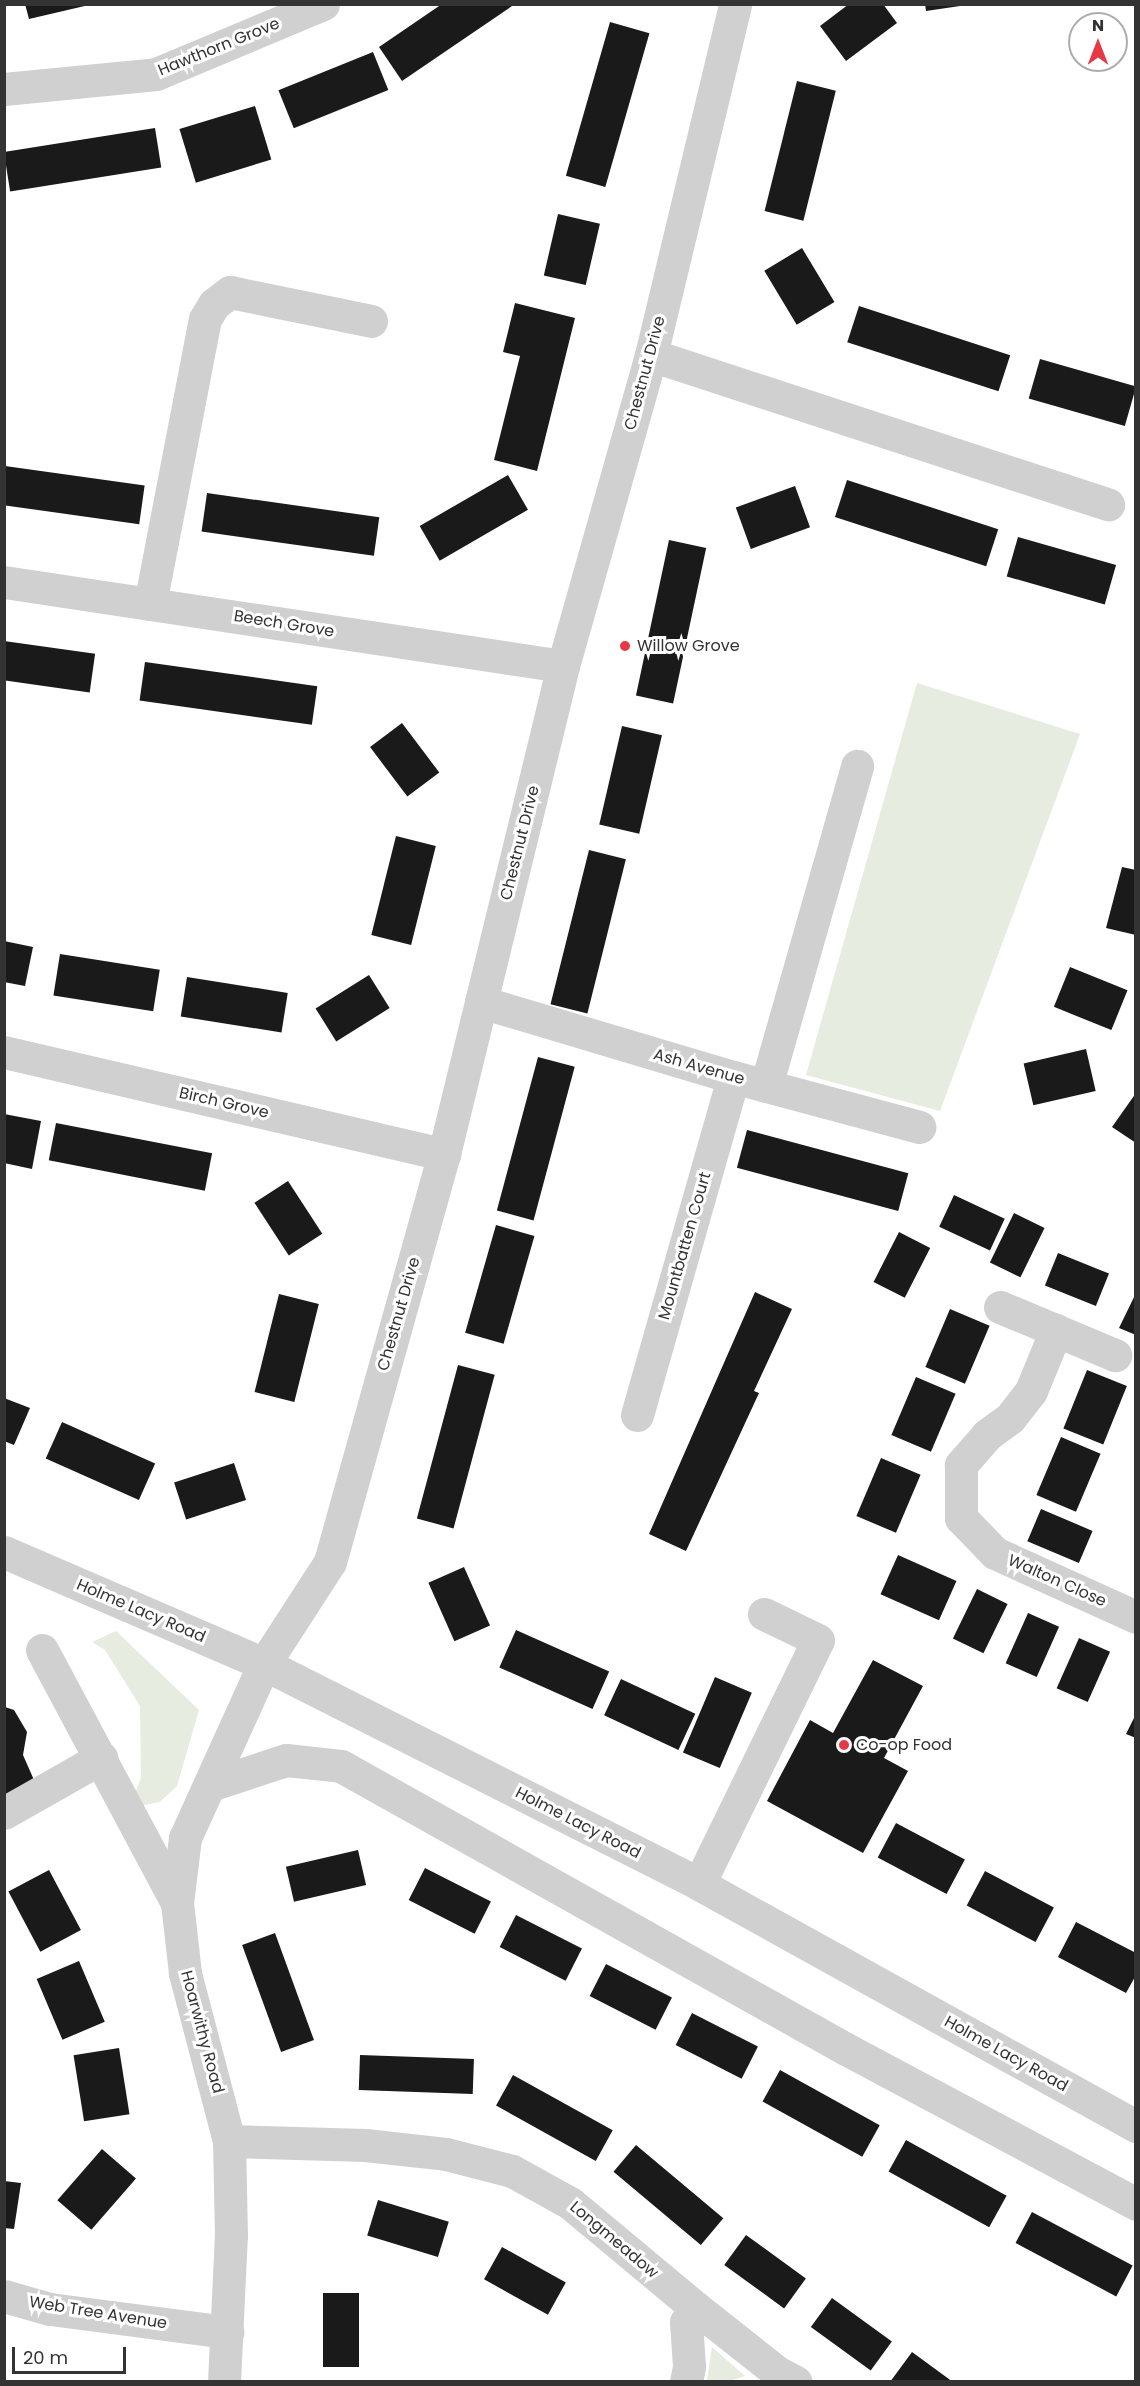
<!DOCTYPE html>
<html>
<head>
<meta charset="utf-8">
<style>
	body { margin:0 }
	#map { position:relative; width:1140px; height:2386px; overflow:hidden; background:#fff; font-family:Poppins,sans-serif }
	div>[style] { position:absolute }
	.green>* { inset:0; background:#e6ecdf }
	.building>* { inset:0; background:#1a1a1a; transform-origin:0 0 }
	.minor>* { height:33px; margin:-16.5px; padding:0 16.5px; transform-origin:16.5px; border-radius:16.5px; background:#d0d0d0 }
	.dots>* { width:16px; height:16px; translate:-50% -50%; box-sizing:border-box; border:3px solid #fff; border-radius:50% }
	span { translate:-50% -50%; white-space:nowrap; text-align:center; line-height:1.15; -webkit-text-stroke:6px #fff; paint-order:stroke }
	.street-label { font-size:16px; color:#333 }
	.poi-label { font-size:16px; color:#333 }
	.left { translate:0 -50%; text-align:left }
	.frame { position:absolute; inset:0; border:6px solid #333; pointer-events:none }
	.north { position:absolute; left:1068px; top:12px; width:60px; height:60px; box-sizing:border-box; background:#fff; border:2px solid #adadad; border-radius:50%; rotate:0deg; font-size:16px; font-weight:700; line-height:24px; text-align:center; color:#333 }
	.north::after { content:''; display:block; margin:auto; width:21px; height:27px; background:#e63946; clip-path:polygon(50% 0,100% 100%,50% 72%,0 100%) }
	.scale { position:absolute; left:12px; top:2347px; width:114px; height:27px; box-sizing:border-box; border:3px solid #333; border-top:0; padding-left:8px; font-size:18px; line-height:21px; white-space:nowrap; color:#333; -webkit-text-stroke:4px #fff; paint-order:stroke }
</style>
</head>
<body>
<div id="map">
	<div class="green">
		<div style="clip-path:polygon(917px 683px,1080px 734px,940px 1111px,806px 1075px)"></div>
		<div style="clip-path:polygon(116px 1631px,199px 1710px,177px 1786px,160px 1802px,129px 1808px,141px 1778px,140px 1706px,105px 1650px,92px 1642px)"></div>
		<div style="clip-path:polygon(712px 2347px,745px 2376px,730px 2381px,707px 2381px)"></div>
	</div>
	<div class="building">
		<div style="clip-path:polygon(25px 4px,89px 4px,89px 5px,29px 19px)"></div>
		<div style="clip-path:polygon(442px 4px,515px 4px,402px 81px,379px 47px)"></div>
		<div style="clip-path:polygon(849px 4px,883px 4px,897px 23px,846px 61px,820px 26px)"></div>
		<div style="clip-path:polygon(925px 4px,959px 4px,960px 6px,926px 11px)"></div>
		<div style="left:610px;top:22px;width:41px;height:160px;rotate:16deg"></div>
		<div style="left:373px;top:52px;width:41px;height:102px;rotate:68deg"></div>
		<div style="left:797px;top:81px;width:40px;height:134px;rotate:14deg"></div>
		<div style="left:255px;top:106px;width:56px;height:79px;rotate:73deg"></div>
		<div style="left:155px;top:128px;width:40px;height:153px;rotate:81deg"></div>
		<div style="left:558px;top:214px;width:43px;height:63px;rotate:13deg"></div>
		<div style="left:802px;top:248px;width:63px;height:44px;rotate:59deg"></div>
		<div style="clip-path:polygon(515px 303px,575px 318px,537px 471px,494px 460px,520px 356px,503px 352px)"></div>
		<div style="left:859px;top:306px;width:159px;height:38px;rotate:18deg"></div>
		<div style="left:1040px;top:359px;width:100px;height:41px;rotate:16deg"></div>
		<div style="left:5px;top:466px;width:141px;height:39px;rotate:8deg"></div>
		<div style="left:508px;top:475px;width:40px;height:102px;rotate:60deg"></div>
		<div style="left:847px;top:480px;width:159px;height:39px;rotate:18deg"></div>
		<div style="left:795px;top:486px;width:44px;height:63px;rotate:70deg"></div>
		<div style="left:207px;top:493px;width:174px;height:39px;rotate:8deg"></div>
		<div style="left:1018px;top:537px;width:102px;height:41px;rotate:16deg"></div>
		<div style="left:669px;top:540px;width:38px;height:159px;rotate:12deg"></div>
		<div style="left:4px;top:641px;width:92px;height:39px;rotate:8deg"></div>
		<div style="left:145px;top:662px;width:174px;height:39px;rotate:8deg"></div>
		<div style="left:402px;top:723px;width:62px;height:40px;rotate:53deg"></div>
		<div style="left:622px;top:726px;width:41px;height:101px;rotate:13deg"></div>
		<div style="left:396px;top:836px;width:41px;height:102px;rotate:14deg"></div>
		<div style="left:589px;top:850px;width:38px;height:159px;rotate:14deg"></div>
		<div style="clip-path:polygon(1122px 867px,1136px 870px,1136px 935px,1106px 928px)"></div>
		<div style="clip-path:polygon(4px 941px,33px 947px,25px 986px,4px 982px)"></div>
		<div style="left:60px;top:954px;width:101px;height:42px;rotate:9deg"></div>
		<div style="left:1070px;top:967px;width:62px;height:43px;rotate:22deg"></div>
		<div style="left:369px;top:975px;width:39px;height:63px;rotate:58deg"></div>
		<div style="left:187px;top:977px;width:102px;height:40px;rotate:9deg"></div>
		<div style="left:1086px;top:1049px;width:43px;height:64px;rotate:77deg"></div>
		<div style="left:538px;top:1057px;width:38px;height:159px;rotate:15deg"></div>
		<div style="clip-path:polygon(1136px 1093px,1136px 1143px,1112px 1127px)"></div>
		<div style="clip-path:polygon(4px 1114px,41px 1121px,32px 1169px,4px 1163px)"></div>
		<div style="left:56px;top:1123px;width:159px;height:38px;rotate:11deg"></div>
		<div style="left:747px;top:1130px;width:167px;height:39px;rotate:15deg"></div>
		<div style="left:288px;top:1181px;width:63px;height:40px;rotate:57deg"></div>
		<div style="left:954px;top:1195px;width:56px;height:35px;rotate:25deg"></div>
		<div style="left:1014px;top:1213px;width:34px;height:55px;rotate:26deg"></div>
		<div style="left:496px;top:1225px;width:40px;height:112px;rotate:16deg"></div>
		<div style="left:899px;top:1232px;width:35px;height:56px;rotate:27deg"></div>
		<div style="left:1058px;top:1253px;width:55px;height:35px;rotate:22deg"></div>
		<div style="clip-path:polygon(755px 1292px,792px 1309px,754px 1391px,759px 1393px,686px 1551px,649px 1534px)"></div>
		<div style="clip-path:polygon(1136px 1293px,1136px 1335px,1119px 1328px)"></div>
		<div style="left:279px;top:1294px;width:41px;height:101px;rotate:14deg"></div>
		<div style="left:950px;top:1309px;width:43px;height:63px;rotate:23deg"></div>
		<div style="left:458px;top:1365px;width:38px;height:159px;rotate:15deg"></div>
		<div style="left:1087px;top:1370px;width:43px;height:63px;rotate:22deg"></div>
		<div style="left:916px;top:1377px;width:43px;height:63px;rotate:23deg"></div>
		<div style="clip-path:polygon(4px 1398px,30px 1408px,14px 1445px,4px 1441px)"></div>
		<div style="left:62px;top:1422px;width:102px;height:40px;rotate:24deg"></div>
		<div style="left:1061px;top:1437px;width:43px;height:63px;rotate:23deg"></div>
		<div style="left:881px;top:1458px;width:43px;height:63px;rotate:23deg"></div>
		<div style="left:234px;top:1463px;width:39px;height:63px;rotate:72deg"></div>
		<div style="left:1041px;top:1509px;width:56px;height:35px;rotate:23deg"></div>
		<div style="left:898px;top:1555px;width:64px;height:43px;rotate:24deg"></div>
		<div style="left:464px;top:1567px;width:64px;height:39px;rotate:66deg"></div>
		<div style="left:977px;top:1589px;width:34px;height:55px;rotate:26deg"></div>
		<div style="left:1028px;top:1613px;width:34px;height:55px;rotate:24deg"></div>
		<div style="left:516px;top:1630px;width:102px;height:41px;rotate:24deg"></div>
		<div style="left:1079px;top:1638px;width:34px;height:55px;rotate:24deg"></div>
		<div style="clip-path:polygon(873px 1660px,923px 1686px,884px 1758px,908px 1771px,863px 1853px,767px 1801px,810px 1720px,833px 1733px)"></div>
		<div style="left:715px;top:1677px;width:40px;height:82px;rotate:23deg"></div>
		<div style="left:621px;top:1679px;width:82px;height:40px;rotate:25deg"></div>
		<div style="clip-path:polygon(5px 1707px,14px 1710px,27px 1732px,23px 1755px,34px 1780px,5px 1795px)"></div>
		<div style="clip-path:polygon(1136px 1714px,1136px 1738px,1126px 1734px)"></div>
		<div style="left:896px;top:1823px;width:78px;height:39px;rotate:28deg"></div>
		<div style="left:358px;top:1850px;width:36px;height:74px;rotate:77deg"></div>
		<div style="left:425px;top:1868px;width:74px;height:36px;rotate:27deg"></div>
		<div style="left:49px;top:1870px;width:68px;height:46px;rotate:62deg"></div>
		<div style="left:985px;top:1871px;width:78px;height:39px;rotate:28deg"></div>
		<div style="left:516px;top:1915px;width:74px;height:36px;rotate:27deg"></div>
		<div style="clip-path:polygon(1076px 1922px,1136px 1953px,1136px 1975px,1126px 1993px,1058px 1957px)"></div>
		<div style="left:275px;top:1933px;width:114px;height:35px;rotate:70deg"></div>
		<div style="left:79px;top:1961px;width:66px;height:46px;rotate:67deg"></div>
		<div style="left:606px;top:1964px;width:74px;height:36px;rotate:27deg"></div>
		<div style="left:692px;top:2013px;width:74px;height:36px;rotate:27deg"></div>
		<div style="left:119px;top:2048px;width:67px;height:46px;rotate:81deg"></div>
		<div style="left:360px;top:2055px;width:114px;height:35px;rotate:2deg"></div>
		<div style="left:780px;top:2070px;width:114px;height:36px;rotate:29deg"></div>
		<div style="left:513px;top:2075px;width:114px;height:35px;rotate:29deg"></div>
		<div style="left:906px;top:2140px;width:115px;height:36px;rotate:29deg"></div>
		<div style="left:636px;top:2145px;width:114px;height:35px;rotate:40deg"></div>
		<div style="left:102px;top:2149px;width:45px;height:68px;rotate:41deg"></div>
		<div style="clip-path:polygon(4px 2181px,21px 2183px,14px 2229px,4px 2228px)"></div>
		<div style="left:378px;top:2200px;width:74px;height:37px;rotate:17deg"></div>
		<div style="left:1032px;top:2212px;width:114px;height:35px;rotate:28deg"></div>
		<div style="left:746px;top:2235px;width:74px;height:37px;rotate:36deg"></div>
		<div style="left:502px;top:2247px;width:73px;height:37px;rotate:29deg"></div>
		<div style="left:323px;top:2293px;width:36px;height:74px"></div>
		<div style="left:832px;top:2298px;width:74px;height:36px;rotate:36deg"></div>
		<div style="clip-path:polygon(912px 2352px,953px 2382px,890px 2382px)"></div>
	</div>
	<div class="minor">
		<div style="left:4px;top:89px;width:153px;rotate:-5.6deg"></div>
		<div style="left:156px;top:74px;width:181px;rotate:-22.7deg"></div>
		<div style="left:651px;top:355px;width:481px;rotate:18.1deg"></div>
		<div style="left:4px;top:582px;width:565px;rotate:8.55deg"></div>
		<div style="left:150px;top:604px;width:290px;rotate:-79.1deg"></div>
		<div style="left:205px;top:319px;width:17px;rotate:-59deg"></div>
		<div style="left:214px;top:304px;width:20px;rotate:-37deg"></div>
		<div style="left:230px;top:292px;width:144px;rotate:11.6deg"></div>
		<div style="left:481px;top:1002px;width:263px;rotate:16.6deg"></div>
		<div style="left:733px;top:1077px;width:193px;rotate:15deg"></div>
		<div style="left:4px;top:1052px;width:452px;rotate:13.1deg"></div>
		<div style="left:766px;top:1086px;width:333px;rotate:-74.1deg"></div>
		<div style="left:1000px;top:1307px;width:125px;rotate:22.7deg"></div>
		<div style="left:1056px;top:1330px;width:66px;rotate:112.3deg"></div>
		<div style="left:1031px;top:1391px;width:34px;rotate:128deg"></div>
		<div style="left:1010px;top:1418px;width:29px;rotate:144deg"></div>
		<div style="left:987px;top:1435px;width:40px;rotate:131deg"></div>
		<div style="left:961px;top:1465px;width:53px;rotate:90deg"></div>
		<div style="left:961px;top:1518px;width:49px;rotate:45.8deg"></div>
		<div style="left:995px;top:1553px;width:155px;rotate:24.4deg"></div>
		<div style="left:637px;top:1415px;width:351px;rotate:-74.1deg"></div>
		<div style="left:4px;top:1552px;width:283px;rotate:23.3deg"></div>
		<div style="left:264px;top:1664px;width:487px;rotate:26.8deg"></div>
		<div style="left:699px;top:1884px;width:500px;rotate:29deg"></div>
		<div style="left:42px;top:1650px;width:287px;rotate:61.9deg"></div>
		<div style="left:210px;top:1785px;width:80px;rotate:-18.2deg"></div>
		<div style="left:286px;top:1760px;width:55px;rotate:6.2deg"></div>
		<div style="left:341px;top:1766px;width:579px;rotate:29.27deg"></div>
		<div style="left:846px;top:2049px;width:329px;rotate:28.1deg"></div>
		<div style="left:4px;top:1813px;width:112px;rotate:-29.6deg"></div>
		<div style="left:699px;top:1884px;width:271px;rotate:-64deg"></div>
		<div style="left:818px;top:1640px;width:60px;rotate:-154.3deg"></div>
		<div style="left:229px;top:2141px;width:136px;rotate:1.7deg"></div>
		<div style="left:365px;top:2145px;width:81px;rotate:6.3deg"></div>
		<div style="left:446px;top:2154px;width:68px;rotate:14.4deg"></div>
		<div style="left:512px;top:2171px;width:66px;rotate:28.9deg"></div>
		<div style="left:570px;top:2203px;width:164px;rotate:39.8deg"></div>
		<div style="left:696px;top:2308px;width:103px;rotate:38.3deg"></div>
		<div style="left:777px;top:2372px;width:21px;rotate:28deg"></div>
		<div style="left:4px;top:2296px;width:48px;rotate:15.8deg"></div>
		<div style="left:50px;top:2309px;width:179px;rotate:7.4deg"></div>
		<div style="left:224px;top:2382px;width:146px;rotate:-87.3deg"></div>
		<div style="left:231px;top:2236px;width:95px;rotate:-91.2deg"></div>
		<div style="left:229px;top:2141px;width:174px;rotate:-104.7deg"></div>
		<div style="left:185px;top:1973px;width:70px;rotate:-96.5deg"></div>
		<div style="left:177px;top:1903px;width:65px;rotate:-83deg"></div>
		<div style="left:185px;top:1838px;width:191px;rotate:-65.6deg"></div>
		<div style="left:264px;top:1664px;width:121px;rotate:-57.1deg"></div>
		<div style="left:330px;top:1562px;width:424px;rotate:-74.4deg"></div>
		<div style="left:444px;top:1154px;width:502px;rotate:-76.3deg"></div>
		<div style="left:563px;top:666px;width:323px;rotate:-74.2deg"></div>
		<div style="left:651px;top:355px;width:361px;rotate:-76.5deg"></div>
		<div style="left:686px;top:2382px;width:16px;rotate:-79deg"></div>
		<div style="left:689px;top:2366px;width:44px;rotate:-93.9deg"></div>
		<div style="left:686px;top:2322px;width:17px;rotate:-54deg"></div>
	</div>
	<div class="dots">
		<div style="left:625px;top:646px;background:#e63946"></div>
		<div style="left:844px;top:1745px;background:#e63946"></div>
	</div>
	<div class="street-label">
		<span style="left:219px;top:47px;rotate:-22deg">Hawthorn Grove</span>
		<span style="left:645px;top:373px;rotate:-75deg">Chestnut Drive</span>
		<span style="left:284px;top:624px;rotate:9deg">Beech Grove</span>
		<span style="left:520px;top:843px;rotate:-76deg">Chestnut Drive</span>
		<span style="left:699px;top:1067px;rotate:16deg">Ash Avenue</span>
		<span style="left:224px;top:1103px;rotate:13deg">Birch Grove</span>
		<span style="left:685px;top:1246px;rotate:-74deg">Mountbatten Court</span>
		<span style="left:399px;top:1314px;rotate:-74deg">Chestnut Drive</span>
		<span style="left:1057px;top:1581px;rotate:24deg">Walton Close</span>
		<span style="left:141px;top:1611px;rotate:23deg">Holme Lacy Road</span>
		<span style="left:578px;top:1823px;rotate:27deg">Holme Lacy Road</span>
		<span style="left:202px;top:2032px;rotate:75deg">Hoarwithy Road</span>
		<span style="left:1006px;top:2054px;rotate:29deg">Holme Lacy Road</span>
		<span style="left:614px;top:2240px;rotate:40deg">Longmeadow</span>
		<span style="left:98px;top:2313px;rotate:9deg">Web Tree Avenue</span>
	</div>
	<div class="poi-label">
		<span class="left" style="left:637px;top:646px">Willow Grove</span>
		<span class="left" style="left:856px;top:1745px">Co-op Food</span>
	</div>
	<div class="frame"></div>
	<div class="north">N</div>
	<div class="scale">20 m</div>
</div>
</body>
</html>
